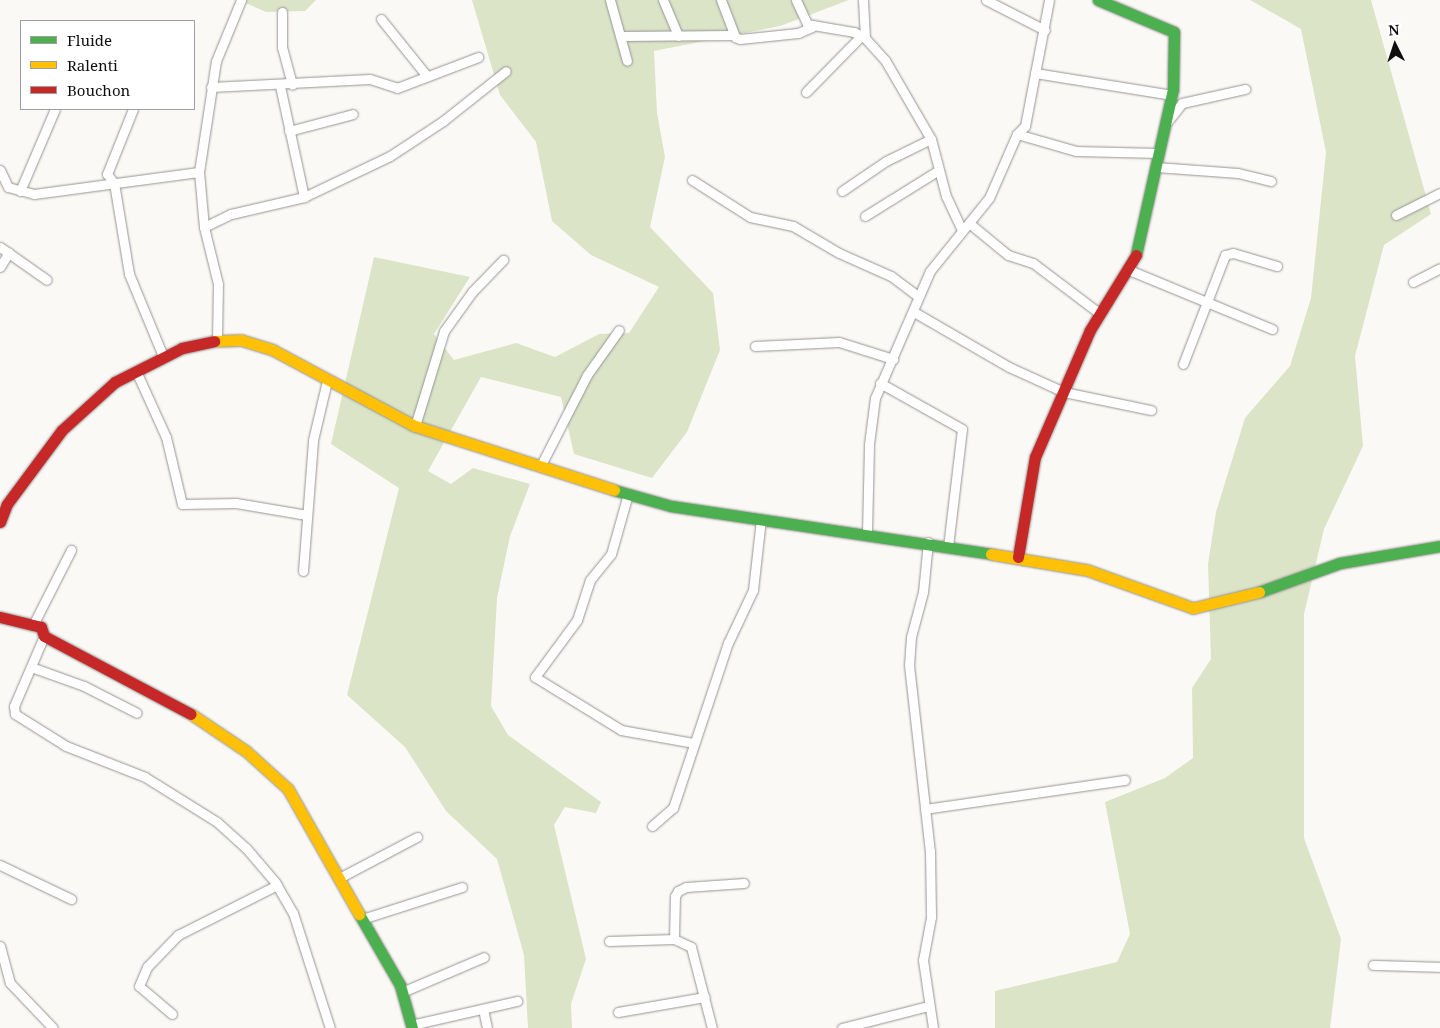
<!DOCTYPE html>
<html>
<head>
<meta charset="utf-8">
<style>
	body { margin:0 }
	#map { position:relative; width:1440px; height:1028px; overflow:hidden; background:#fbf9f5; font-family:"Noto Serif",serif }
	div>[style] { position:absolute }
	.forest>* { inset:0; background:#dbe4c7 }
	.roads { filter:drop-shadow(0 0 1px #959493) drop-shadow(0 0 1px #959493) }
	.street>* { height:9px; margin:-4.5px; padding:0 4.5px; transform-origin:4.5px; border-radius:4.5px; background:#fefefe }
	.fast>* { height:11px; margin:-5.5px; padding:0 5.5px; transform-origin:5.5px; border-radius:5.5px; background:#4caf50 }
	.slow>* { height:11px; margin:-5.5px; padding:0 5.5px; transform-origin:5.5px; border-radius:5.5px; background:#ffc107 }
	.jam>* { height:11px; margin:-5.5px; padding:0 5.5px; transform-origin:5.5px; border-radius:5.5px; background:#c62828 }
	span { translate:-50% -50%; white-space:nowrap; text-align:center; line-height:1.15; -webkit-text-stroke:5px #fff; paint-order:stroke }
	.legend { position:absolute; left:20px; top:20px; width:175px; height:90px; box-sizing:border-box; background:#fff; border:1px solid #9f9f9f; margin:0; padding:6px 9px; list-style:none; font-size:15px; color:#0f0f0f }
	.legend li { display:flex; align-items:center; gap:10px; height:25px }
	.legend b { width:25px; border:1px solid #9f9f9f }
	.north { position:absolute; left:1370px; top:20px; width:50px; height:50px; -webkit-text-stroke:4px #fff; paint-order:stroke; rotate:356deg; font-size:14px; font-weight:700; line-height:20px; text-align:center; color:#0f0f0f }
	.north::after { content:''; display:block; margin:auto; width:18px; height:22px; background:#0f0f0f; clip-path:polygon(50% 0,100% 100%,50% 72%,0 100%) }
</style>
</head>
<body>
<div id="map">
	<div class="forest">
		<div style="clip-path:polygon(239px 0,316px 0,305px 11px,266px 12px)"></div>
		<div style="clip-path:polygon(472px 0,849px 0,780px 26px,654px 51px,657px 113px,665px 157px,650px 227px,713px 293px,720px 350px,687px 432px,652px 478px,574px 454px,561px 397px,481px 377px,428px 471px,451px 484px,473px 468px,530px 484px,510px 536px,497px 598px,491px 706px,508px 735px,601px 802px,596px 813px,565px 807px,554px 825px,586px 959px,571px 1004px,572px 1028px,528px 1028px,524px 955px,497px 859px,446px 811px,405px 747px,347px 695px,399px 488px,331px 444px,374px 257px,470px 277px,434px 334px,454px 360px,516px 343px,555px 357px,599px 334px,629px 333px,659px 287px,591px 255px,552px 221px,536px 142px,500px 95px)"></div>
		<div style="clip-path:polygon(1250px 0,1371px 0,1431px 214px,1384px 245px,1355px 356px,1363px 446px,1324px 529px,1304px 614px,1304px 838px,1341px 939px,1330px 1028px,995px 1028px,995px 991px,1117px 962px,1130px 934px,1105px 802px,1165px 778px,1193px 758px,1192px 688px,1211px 659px,1208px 564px,1216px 512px,1245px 418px,1290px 366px,1311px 298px,1326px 152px,1301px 29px)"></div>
	</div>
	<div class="roads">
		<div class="street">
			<div style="left:610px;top:0;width:63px;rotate:74.4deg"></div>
			<div style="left:663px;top:0;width:39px;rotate:67deg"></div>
			<div style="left:721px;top:0;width:40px;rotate:69deg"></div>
			<div style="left:735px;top:37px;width:5px;rotate:22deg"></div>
			<div style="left:740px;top:39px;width:58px;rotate:-5.9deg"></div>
			<div style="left:798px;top:33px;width:15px;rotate:-23deg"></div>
			<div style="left:796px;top:0;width:26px;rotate:65deg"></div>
			<div style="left:807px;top:24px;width:48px;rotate:9.7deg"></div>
			<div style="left:854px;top:32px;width:13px;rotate:29deg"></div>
			<div style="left:865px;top:38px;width:30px;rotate:48deg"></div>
			<div style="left:885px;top:60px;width:91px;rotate:59.8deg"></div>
			<div style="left:931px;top:139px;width:59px;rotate:75.3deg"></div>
			<div style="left:946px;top:196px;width:38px;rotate:65deg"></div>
			<div style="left:863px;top:0;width:38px;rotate:87deg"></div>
			<div style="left:986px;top:0;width:66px;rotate:27deg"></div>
			<div style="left:282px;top:12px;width:35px;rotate:90deg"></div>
			<div style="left:282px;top:47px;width:39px;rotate:75deg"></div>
			<div style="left:381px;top:19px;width:73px;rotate:51.1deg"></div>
			<div style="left:621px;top:36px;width:113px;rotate:-0.5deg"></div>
			<div style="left:1035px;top:73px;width:139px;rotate:9.1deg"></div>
			<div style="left:280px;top:86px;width:114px;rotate:77.8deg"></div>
			<div style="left:211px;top:87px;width:159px;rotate:-2.9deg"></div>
			<div style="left:370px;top:79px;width:28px;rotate:18deg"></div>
			<div style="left:397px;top:88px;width:87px;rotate:-20.9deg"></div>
			<div style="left:806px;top:92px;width:78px;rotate:-45.5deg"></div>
			<div style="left:133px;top:109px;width:70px;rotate:111.8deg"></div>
			<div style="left:107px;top:174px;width:11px;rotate:52deg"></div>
			<div style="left:114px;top:183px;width:92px;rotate:80.6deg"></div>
			<div style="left:129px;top:274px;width:89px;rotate:67.5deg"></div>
			<div style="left:1168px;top:121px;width:23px;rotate:-52deg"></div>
			<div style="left:1182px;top:103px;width:65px;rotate:-12.5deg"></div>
			<div style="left:289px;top:131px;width:66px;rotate:-14.9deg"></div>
			<div style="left:1017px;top:134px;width:61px;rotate:16.1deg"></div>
			<div style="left:1076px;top:151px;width:82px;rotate:1.4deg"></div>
			<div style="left:1156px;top:167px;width:82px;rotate:4.2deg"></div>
			<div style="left:1238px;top:173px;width:34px;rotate:14deg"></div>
			<div style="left:0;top:170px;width:19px;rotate:65deg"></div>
			<div style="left:8px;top:187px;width:27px;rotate:15deg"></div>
			<div style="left:34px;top:194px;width:166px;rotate:-7.6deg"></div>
			<div style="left:692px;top:180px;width:69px;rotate:32.5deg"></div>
			<div style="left:750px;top:217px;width:44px;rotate:11.8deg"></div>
			<div style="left:793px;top:226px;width:53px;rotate:30.4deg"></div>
			<div style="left:839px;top:253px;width:57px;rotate:23.9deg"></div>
			<div style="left:891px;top:276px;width:34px;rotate:37deg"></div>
			<div style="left:20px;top:191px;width:89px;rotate:-66.9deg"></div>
			<div style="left:842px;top:191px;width:53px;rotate:-34.3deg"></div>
			<div style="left:886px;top:161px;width:50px;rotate:-26.1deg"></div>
			<div style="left:1396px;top:215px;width:49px;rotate:-26.6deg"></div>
			<div style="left:865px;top:216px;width:87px;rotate:-31.9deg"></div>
			<div style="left:969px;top:223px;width:50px;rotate:39.4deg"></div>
			<div style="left:1008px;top:255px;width:26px;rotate:18deg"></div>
			<div style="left:1033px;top:263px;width:83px;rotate:37.1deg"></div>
			<div style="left:204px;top:227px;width:30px;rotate:-26deg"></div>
			<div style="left:231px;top:214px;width:75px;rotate:-13.1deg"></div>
			<div style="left:304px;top:197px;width:95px;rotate:-25.5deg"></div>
			<div style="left:390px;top:156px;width:64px;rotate:-33.4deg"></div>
			<div style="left:443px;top:121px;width:80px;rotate:-38.4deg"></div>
			<div style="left:0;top:247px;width:57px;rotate:35.1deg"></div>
			<div style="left:0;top:267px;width:17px;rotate:-59deg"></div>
			<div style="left:1129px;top:270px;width:155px;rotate:22.4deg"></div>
			<div style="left:1413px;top:282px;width:30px;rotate:-27deg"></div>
			<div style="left:914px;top:312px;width:110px;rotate:30.1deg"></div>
			<div style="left:1009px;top:367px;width:60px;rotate:24.4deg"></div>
			<div style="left:1064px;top:392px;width:89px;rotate:11.7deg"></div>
			<div style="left:217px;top:340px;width:56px;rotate:-89deg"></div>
			<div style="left:218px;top:284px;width:59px;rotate:-103.8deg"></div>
			<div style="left:204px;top:227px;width:55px;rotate:-95.2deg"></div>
			<div style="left:199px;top:172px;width:112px;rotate:-81.3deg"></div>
			<div style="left:216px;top:61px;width:66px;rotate:-67.7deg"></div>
			<div style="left:755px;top:346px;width:84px;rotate:-2.7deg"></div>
			<div style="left:839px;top:342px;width:57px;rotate:17.5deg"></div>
			<div style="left:1183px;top:364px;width:117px;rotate:-68.9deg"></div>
			<div style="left:1225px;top:255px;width:8px;rotate:-14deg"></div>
			<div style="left:1233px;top:253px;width:46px;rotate:16.5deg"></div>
			<div style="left:136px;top:371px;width:72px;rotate:65.6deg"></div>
			<div style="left:166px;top:437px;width:69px;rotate:76.6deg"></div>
			<div style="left:182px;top:504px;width:54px;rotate:-1.1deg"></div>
			<div style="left:236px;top:503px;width:72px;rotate:9.6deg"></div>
			<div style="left:880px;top:383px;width:94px;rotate:29.3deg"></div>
			<div style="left:962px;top:429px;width:118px;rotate:96.8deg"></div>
			<div style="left:415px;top:426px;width:99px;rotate:-73deg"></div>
			<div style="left:444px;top:331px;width:48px;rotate:-54.3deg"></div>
			<div style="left:472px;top:292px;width:45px;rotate:-45.9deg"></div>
			<div style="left:540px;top:467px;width:103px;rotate:-62.9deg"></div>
			<div style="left:587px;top:375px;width:55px;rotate:-54.6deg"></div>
			<div style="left:628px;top:494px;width:62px;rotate:105.8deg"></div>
			<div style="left:611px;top:554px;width:33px;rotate:129deg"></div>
			<div style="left:590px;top:580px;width:42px;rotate:108deg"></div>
			<div style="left:577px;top:620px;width:71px;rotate:126.4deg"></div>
			<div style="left:535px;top:677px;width:101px;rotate:31.6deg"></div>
			<div style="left:621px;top:730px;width:73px;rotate:10.2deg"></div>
			<div style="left:867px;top:533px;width:89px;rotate:-88.7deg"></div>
			<div style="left:869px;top:444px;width:46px;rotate:-82.6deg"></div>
			<div style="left:875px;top:398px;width:138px;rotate:-66.6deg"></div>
			<div style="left:930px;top:271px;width:94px;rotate:-51.1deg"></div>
			<div style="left:989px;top:198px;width:70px;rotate:-66.4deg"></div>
			<div style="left:1017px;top:134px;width:11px;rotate:-45deg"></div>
			<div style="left:1025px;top:126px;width:128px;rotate:-79.2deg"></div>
			<div style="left:928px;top:542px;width:50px;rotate:95.7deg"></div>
			<div style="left:923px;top:592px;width:47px;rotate:104.9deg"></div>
			<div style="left:911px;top:637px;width:28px;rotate:94deg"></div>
			<div style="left:909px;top:665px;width:187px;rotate:83.6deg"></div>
			<div style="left:930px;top:851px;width:66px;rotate:89.1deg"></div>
			<div style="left:931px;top:917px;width:44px;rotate:100.5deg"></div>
			<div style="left:923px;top:960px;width:69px;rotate:81.6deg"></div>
			<div style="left:303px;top:571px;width:131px;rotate:-85.6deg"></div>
			<div style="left:313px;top:440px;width:61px;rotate:-76.7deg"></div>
			<div style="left:34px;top:623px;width:82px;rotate:-63.1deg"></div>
			<div style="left:44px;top:636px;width:76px;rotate:113.2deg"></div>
			<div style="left:14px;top:706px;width:8px;rotate:83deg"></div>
			<div style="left:15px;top:714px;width:60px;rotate:32.1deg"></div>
			<div style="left:66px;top:746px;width:85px;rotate:21.4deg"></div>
			<div style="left:145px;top:777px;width:85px;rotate:32deg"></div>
			<div style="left:217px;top:822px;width:39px;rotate:42deg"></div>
			<div style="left:246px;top:848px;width:45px;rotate:49.5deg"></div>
			<div style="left:275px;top:882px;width:36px;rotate:60deg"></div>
			<div style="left:293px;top:913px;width:121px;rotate:72.2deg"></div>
			<div style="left:31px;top:667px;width:56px;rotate:19.7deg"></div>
			<div style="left:84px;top:686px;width:59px;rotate:27deg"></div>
			<div style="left:925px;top:809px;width:202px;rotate:-8.3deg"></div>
			<div style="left:652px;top:826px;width:28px;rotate:-41deg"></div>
			<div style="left:673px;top:808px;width:174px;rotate:-71.6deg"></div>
			<div style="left:728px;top:643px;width:59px;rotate:-64.7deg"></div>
			<div style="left:753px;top:590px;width:71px;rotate:-83.6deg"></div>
			<div style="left:0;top:865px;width:79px;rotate:25.6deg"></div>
			<div style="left:341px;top:877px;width:86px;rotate:-27.8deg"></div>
			<div style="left:362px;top:919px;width:105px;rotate:-17.7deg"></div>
			<div style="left:674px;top:939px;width:43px;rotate:-88.7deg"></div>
			<div style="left:675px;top:896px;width:6px;rotate:-59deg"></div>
			<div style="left:678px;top:891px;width:9px;rotate:-27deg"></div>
			<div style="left:686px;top:887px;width:58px;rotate:-3.9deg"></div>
			<div style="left:609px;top:941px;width:65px;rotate:-1.8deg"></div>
			<div style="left:674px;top:939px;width:19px;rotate:25deg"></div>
			<div style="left:691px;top:947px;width:84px;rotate:75.5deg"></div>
			<div style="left:0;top:946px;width:38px;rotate:75deg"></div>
			<div style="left:10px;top:983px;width:62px;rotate:46.3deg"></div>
			<div style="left:1373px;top:965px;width:67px;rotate:1.7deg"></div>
			<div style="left:402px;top:992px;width:89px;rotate:-23.1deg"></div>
			<div style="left:483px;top:1009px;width:19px;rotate:78deg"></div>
			<div style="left:618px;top:1012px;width:88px;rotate:-9.8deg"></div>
			<div style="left:172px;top:1014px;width:43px;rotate:-139.7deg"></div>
			<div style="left:139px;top:986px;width:21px;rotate:-67deg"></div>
			<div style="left:147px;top:967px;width:45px;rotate:-45.9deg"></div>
			<div style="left:178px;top:935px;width:111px;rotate:-26.8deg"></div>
			<div style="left:411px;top:1025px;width:109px;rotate:-12.8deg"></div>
			<div style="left:842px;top:1028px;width:89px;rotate:-14.3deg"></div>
		</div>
		<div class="fast">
			<div style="left:1098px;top:0;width:82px;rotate:22.8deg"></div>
			<div style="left:1174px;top:32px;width:57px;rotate:91deg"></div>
			<div style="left:1173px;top:89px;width:170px;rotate:102.6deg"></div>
			<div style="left:614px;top:490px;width:59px;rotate:15.7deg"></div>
			<div style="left:671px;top:506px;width:324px;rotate:8.5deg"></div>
			<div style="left:1259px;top:592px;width:86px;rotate:-19.7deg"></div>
			<div style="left:1340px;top:563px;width:101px;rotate:-9.6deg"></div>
			<div style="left:359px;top:914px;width:82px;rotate:60deg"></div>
			<div style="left:400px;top:985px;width:45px;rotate:74.4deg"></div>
		</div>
		<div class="slow">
			<div style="left:214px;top:341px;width:27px;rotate:-2deg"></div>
			<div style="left:241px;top:340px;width:34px;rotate:17deg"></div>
			<div style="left:273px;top:350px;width:161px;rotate:28.2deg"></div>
			<div style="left:415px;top:426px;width:209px;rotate:17.8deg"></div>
			<div style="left:991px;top:554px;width:97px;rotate:9.5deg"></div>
			<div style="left:1087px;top:570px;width:113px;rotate:19.7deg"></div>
			<div style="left:1193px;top:608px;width:68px;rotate:-13.6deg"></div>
			<div style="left:191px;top:714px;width:66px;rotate:33.9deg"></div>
			<div style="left:246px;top:751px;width:57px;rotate:42.1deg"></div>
			<div style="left:288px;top:789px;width:144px;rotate:60.4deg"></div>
		</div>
		<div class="jam">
			<div style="left:0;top:522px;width:19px;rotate:-69deg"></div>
			<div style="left:7px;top:504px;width:92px;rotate:-53.4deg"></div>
			<div style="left:62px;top:430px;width:72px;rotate:-42.2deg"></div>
			<div style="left:115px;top:382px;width:75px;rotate:-26.9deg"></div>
			<div style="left:182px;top:348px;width:33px;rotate:-12deg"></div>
			<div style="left:1018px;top:557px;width:101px;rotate:-80.4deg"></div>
			<div style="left:1035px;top:457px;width:138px;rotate:-66.6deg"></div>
			<div style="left:1090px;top:330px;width:88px;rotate:-58.5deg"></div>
			<div style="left:0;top:617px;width:42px;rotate:13.7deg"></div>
			<div style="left:41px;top:627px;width:9px;rotate:72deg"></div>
			<div style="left:44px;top:636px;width:166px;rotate:28deg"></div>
		</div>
	</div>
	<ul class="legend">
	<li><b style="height:6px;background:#4caf50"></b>Fluide</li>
	<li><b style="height:6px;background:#ffc107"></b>Ralenti</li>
	<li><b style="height:6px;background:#c62828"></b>Bouchon</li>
	</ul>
	<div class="north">N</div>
</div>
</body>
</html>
